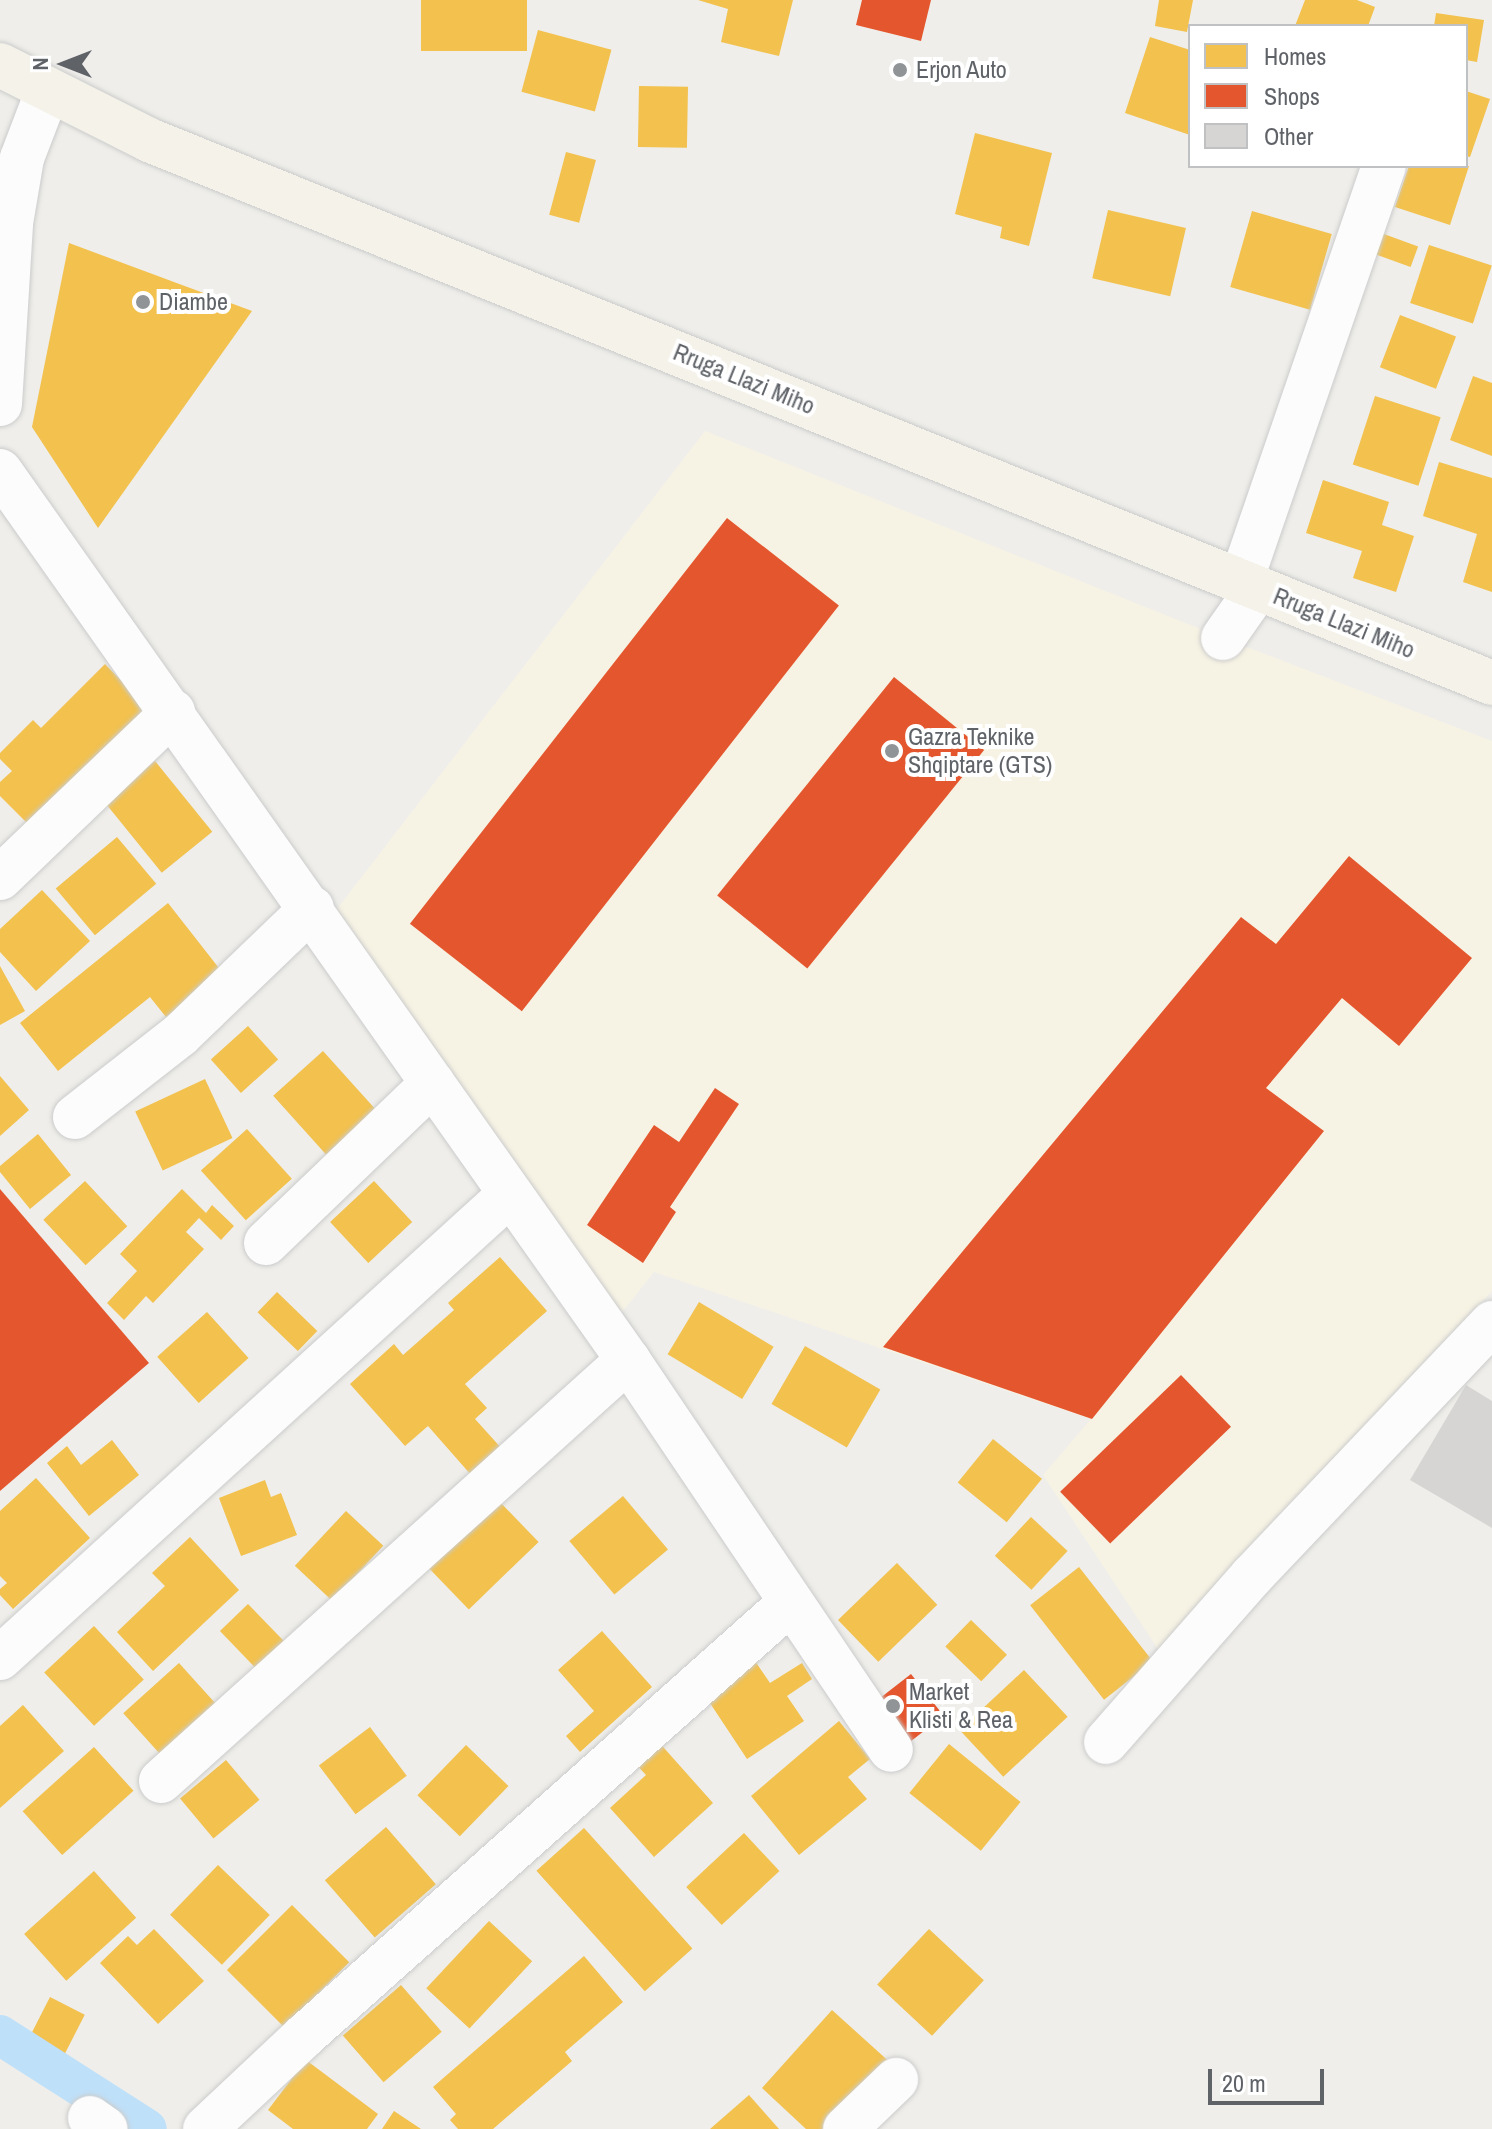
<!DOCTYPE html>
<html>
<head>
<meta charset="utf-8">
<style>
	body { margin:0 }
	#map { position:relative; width:1492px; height:2129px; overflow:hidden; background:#efeeea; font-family:"Archivo Narrow",sans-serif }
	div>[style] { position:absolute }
	.commercial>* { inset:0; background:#f7f3e4 }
	.homes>* { inset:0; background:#f2c14e; transform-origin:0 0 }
	.shops>* { inset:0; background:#e4572e; transform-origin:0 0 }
	.canal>* { height:40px; margin:-20px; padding:0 20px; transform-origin:20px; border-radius:20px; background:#bfe0f9 }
	.building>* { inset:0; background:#d6d5d3 }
	.roads { filter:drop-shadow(0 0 2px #cbcccc) drop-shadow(0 0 2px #cbcccc) }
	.minor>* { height:44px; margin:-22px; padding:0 22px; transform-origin:22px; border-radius:22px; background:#fdfcfc }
	.major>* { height:44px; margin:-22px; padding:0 22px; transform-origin:22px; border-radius:22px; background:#f4f2e9 }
	.dots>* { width:22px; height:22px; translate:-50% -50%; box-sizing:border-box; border:4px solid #fff; border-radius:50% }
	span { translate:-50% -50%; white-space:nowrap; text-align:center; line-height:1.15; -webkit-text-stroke:8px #fff; paint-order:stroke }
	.poi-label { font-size:24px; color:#5f6368 }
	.left { translate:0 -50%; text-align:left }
	.street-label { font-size:24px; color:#5f6368 }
	.legend { position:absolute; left:1188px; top:24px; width:280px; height:144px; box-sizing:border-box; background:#fff; border:2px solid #bfc1c3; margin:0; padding:10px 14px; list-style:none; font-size:24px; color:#5f6368 }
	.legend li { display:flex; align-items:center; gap:16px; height:40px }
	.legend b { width:40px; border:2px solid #bfc1c3 }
	.north { position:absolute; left:24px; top:24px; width:80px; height:80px; -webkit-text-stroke:6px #fff; paint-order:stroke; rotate:270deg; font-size:22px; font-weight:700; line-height:32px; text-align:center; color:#5f6368 }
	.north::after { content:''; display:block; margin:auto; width:28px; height:36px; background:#5f6368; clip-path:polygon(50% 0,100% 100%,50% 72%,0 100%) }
	.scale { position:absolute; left:1208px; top:2069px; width:116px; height:36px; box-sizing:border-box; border:4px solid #5f6368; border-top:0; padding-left:10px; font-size:24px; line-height:28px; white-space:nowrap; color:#5f6368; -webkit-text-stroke:6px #fff; paint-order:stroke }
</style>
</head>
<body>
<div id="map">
	<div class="commercial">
		<div style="clip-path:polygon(705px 431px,1223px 638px,1492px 741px,1492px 1291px,1160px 1652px,1043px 1475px,1091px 1419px,654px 1272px,607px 1331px,324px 926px)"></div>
	</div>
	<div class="homes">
		<div style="left:421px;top:0;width:106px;height:51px"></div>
		<div style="clip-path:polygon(698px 0,793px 0,779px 56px,721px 42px,728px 9px)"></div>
		<div style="clip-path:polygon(1159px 0,1193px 0,1187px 32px,1155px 26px)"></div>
		<div style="clip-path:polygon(1305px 0,1357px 0,1375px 7px,1368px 26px,1295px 26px)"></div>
		<div style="clip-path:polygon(1436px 13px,1484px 20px,1477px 62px,1466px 60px,1466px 26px,1434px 26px)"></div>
		<div style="left:538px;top:30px;width:76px;height:64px;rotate:15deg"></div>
		<div style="clip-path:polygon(1150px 37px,1190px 50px,1190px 135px,1125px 113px)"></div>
		<div style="left:639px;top:86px;width:49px;height:61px;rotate:1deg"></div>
		<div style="clip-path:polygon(1466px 91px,1490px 99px,1470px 157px,1466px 156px)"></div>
		<div style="clip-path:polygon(975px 133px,1052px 153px,1029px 246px,1000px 238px,1002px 227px,955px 214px)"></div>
		<div style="left:566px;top:152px;width:31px;height:65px;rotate:15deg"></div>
		<div style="clip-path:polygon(1409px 166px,1469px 166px,1450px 225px,1395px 207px)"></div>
		<div style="left:1108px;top:210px;width:80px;height:70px;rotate:13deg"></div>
		<div style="left:1252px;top:211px;width:83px;height:79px;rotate:16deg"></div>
		<div style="left:1373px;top:230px;width:48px;height:22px;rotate:20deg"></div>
		<div style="clip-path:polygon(69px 243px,252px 311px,98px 528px,32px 427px)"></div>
		<div style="left:1429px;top:245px;width:66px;height:61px;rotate:18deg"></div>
		<div style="left:1400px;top:315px;width:60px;height:56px;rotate:21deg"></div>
		<div style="clip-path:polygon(1473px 376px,1492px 383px,1492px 456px,1450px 440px)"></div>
		<div style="left:1375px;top:396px;width:69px;height:72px;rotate:18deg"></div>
		<div style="clip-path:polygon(1439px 462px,1492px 478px,1492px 592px,1463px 582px,1477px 534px,1423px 516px)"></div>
		<div style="clip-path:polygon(1323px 480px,1389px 502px,1382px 525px,1414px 536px,1396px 592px,1353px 578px,1362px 551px,1306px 533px)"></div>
		<div style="clip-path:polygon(105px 664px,148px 708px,30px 826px,0 796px,0 782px,12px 771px,0 759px,0 753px,33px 720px,41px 728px)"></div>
		<div style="left:155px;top:761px;width:91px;height:65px;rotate:51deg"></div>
		<div style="left:117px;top:837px;width:61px;height:80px;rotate:50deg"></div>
		<div style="clip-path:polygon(42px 890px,90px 941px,36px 991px,0 952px,0 929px)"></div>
		<div style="clip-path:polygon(168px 903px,222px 972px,166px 1017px,150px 997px,58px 1071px,20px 1023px)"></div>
		<div style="clip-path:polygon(0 966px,25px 1011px,0 1025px)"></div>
		<div style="left:248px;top:1026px;width:45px;height:50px;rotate:48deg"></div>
		<div style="left:323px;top:1051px;width:79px;height:67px;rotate:48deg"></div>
		<div style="clip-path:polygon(0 1076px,29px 1110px,0 1136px)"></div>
		<div style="left:205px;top:1079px;width:65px;height:77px;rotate:65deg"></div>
		<div style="left:247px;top:1129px;width:67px;height:62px;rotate:48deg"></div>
		<div style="clip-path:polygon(38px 1134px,71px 1175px,30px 1209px,0 1172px,0 1166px)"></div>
		<div style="left:85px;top:1181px;width:62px;height:57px;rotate:47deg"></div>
		<div style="left:374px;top:1181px;width:56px;height:60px;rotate:47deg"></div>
		<div style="clip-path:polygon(182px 1189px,206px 1213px,212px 1205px,234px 1226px,221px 1240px,199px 1218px,186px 1232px,204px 1249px,153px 1303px,146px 1296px,124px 1320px,107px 1303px,137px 1271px,120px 1254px)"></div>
		<div style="clip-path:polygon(500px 1257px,547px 1311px,465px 1384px,487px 1408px,475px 1419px,503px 1450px,472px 1476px,428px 1426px,405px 1446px,350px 1384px,394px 1344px,403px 1355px,454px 1310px,448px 1303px)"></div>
		<div style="left:277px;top:1292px;width:56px;height:28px;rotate:44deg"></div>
		<div style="left:699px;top:1302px;width:87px;height:61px;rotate:31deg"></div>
		<div style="left:207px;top:1312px;width:62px;height:67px;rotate:48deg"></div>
		<div style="left:805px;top:1346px;width:87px;height:67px;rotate:30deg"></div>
		<div style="left:993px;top:1439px;width:63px;height:56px;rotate:39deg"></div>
		<div style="clip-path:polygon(112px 1440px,139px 1475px,89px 1516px,47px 1463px,67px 1446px,81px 1465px)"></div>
		<div style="clip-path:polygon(36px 1478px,90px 1538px,13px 1609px,0 1595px,0 1589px,7px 1583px,0 1576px,0 1511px)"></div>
		<div style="clip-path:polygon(265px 1480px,271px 1497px,281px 1493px,297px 1535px,241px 1556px,219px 1498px)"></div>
		<div style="left:623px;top:1496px;width:70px;height:70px;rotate:50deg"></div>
		<div style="left:499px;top:1501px;width:57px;height:97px;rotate:46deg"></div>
		<div style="left:346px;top:1511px;width:51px;height:75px;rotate:43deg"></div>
		<div style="left:1031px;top:1517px;width:50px;height:53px;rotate:43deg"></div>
		<div style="clip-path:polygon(190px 1537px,239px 1590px,153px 1671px,117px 1632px,165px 1586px,152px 1573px)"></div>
		<div style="left:897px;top:1563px;width:58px;height:82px;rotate:46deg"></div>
		<div style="left:1079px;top:1567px;width:120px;height:62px;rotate:52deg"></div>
		<div style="left:248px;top:1604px;width:55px;height:39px;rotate:46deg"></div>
		<div style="left:971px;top:1620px;width:50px;height:37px;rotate:44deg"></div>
		<div style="left:94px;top:1626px;width:73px;height:68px;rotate:47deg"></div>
		<div style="clip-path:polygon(602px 1631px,652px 1687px,580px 1752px,566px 1736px,594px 1711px,558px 1670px)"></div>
		<div style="clip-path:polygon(755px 1661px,770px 1683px,802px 1663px,812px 1679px,787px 1696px,804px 1721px,747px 1759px,704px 1694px)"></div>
		<div style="left:179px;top:1663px;width:64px;height:75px;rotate:48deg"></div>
		<div style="left:1024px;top:1670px;width:64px;height:88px;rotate:47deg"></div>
		<div style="clip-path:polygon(23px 1705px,64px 1751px,0 1808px,0 1726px)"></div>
		<div style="clip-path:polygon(839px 1721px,870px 1759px,848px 1777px,867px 1799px,799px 1855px,751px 1796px)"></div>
		<div style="left:370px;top:1727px;width:61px;height:64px;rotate:53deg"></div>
		<div style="clip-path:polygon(656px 1739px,713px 1803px,654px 1857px,610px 1808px,646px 1775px,632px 1760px)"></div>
		<div style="left:949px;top:1744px;width:92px;height:63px;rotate:39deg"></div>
		<div style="left:466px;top:1745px;width:59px;height:70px;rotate:44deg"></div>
		<div style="left:94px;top:1747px;width:59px;height:96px;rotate:48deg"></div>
		<div style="left:226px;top:1760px;width:52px;height:60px;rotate:50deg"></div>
		<div style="left:386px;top:1827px;width:76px;height:81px;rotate:49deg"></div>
		<div style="left:584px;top:1828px;width:162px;height:64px;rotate:48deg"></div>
		<div style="left:744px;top:1833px;width:52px;height:79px;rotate:47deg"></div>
		<div style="left:218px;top:1865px;width:72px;height:69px;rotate:44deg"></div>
		<div style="left:94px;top:1871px;width:63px;height:94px;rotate:48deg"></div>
		<div style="left:292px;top:1905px;width:81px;height:92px;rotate:45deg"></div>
		<div style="left:489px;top:1921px;width:59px;height:92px;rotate:43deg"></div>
		<div style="clip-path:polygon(154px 1929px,204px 1981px,158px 2024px,100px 1963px,128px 1936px,137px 1945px)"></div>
		<div style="left:929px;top:1929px;width:75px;height:76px;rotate:43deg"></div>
		<div style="clip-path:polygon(584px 1956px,623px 2002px,565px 2052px,572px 2061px,493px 2129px,458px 2129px,450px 2120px,456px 2114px,433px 2087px)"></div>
		<div style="left:401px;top:1985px;width:62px;height:77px;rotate:49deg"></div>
		<div style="left:50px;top:1997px;width:39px;height:45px;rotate:27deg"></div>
		<div style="clip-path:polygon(832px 2010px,894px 2066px,837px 2129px,806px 2129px,762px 2088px)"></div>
		<div style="clip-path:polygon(306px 2060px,378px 2114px,367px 2129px,293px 2129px,268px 2110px)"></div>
		<div style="clip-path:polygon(749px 2095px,779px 2129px,710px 2129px)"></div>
		<div style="clip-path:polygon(394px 2111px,421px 2129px,382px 2129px)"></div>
	</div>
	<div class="shops">
		<div style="clip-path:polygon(862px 0,931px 0,921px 41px,856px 25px)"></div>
		<div style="left:727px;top:518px;width:142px;height:515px;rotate:38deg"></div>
		<div style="left:894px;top:677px;width:116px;height:281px;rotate:39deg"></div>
		<div style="clip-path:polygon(1349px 856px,1472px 958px,1399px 1046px,1342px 998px,1266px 1088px,1324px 1131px,1092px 1419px,883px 1347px,1241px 917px,1276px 944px)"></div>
		<div style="clip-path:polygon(715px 1088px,739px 1104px,670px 1207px,676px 1212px,643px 1263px,587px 1225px,654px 1125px,679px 1142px)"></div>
		<div style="clip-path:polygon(0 1189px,149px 1363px,0 1491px)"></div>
		<div style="left:1181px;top:1375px;width:72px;height:168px;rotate:46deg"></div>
		<div style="left:911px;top:1674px;width:53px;height:42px;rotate:52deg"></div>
	</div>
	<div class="canal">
		<div style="left:0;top:2035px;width:174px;rotate:32.6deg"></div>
	</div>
	<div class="building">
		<div style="clip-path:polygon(1466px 1385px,1492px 1401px,1492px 1528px,1410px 1480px)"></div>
	</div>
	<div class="roads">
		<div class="minor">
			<div style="left:0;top:404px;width:181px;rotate:-86.5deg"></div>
			<div style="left:11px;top:223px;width:66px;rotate:-80.4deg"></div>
			<div style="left:22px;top:158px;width:73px;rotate:-69.1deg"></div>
			<div style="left:0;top:471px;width:1088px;rotate:54.76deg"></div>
			<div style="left:628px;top:1360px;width:470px;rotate:56deg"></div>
			<div style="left:1241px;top:581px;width:439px;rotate:-71deg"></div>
			<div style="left:1223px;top:638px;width:61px;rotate:-55deg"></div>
			<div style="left:0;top:878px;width:240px;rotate:-43.8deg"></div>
			<div style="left:75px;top:1117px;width:133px;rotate:-38deg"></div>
			<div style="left:180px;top:1035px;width:183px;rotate:-43.9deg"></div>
			<div style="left:266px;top:1243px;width:231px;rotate:-43.8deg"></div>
			<div style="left:0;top:1658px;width:688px;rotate:-42.29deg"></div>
			<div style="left:1106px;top:1742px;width:221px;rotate:-48.7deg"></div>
			<div style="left:1252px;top:1576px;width:349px;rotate:-46.5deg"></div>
			<div style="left:161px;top:1781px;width:629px;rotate:-42.03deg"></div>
			<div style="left:90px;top:2118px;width:19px;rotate:35deg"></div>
			<div style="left:205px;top:2129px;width:136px;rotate:-43.2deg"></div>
			<div style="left:304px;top:2036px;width:651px;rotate:-41.7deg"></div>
			<div style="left:845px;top:2129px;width:71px;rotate:-43.9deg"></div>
		</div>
		<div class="major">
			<div style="left:0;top:65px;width:167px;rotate:26.7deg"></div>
			<div style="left:149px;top:140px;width:1449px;rotate:22.01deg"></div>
		</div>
	</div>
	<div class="dots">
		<div style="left:900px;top:70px;background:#919496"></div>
		<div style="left:143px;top:302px;background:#919496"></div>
		<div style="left:892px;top:751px;background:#919496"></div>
		<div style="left:893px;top:1706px;background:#919496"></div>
	</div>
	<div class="poi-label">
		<span class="left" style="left:916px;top:70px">Erjon Auto</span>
		<span class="left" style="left:159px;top:302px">Diambe</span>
		<span class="left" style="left:908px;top:751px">Gazra Teknike<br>Shqiptare (GTS)</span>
		<span class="left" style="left:909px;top:1706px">Market<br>Klisti &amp; Rea</span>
	</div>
	<div class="street-label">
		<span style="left:744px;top:379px;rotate:22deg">Rruga Llazi Miho</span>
		<span style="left:1344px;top:623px;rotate:22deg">Rruga Llazi Miho</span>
	</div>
	<ul class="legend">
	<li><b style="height:22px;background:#f2c14e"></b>Homes</li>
	<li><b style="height:22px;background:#e4572e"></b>Shops</li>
	<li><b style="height:22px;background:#d6d5d3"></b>Other</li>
	</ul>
	<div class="north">N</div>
	<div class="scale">20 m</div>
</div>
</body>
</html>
